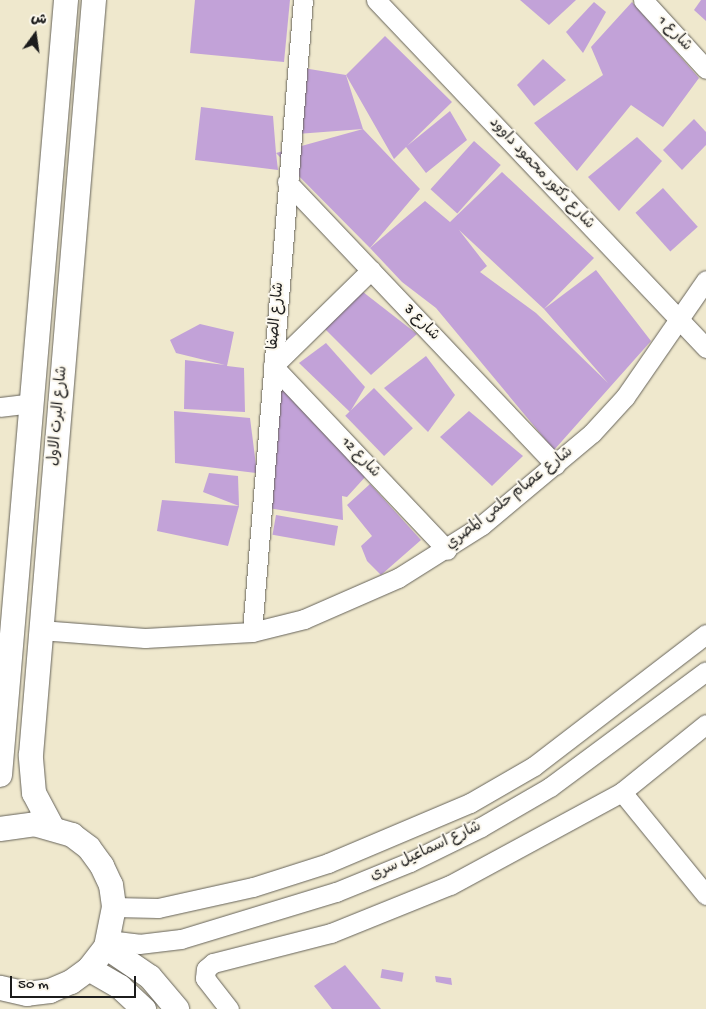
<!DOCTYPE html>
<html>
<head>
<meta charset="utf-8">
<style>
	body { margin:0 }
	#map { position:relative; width:706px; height:1009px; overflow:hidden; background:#efe8cd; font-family:"Gochi Hand","Playpen Sans Arabic",sans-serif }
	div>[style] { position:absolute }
	.building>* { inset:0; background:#c2a2d8; transform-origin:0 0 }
	.roads { filter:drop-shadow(0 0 1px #66635a) drop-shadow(0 0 1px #66635a) }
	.minor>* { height:19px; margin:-9.5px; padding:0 9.5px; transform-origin:9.5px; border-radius:9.5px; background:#fff }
	.major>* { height:24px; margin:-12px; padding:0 12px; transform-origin:12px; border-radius:12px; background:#fff }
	span { translate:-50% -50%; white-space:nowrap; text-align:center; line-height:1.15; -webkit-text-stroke:4px #fbf7ec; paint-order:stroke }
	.street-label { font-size:15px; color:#1c1c1c }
	.north { position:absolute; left:10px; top:10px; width:50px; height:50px; -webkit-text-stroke:4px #fbf7ec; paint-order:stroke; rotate:14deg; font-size:14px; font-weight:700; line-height:20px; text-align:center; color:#1c1c1c }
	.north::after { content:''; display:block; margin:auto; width:18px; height:22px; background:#1c1c1c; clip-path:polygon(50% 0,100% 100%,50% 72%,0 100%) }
	.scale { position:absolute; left:10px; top:976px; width:126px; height:22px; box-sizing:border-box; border:2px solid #1c1c1c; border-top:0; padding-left:6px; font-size:15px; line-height:18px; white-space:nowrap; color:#1c1c1c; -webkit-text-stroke:4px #fbf7ec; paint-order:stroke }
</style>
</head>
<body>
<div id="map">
	<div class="building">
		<div style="clip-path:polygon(195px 0,290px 0,284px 62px,190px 53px)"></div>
		<div style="clip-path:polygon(520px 0,576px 0,549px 25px)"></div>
		<div style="clip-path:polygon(701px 0,706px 0,706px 21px,694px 10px)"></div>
		<div style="clip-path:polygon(594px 2px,606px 12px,583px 53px,566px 32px)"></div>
		<div style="clip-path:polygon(632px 2px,699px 78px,663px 127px,631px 105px,577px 171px,534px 123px,603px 75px,591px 47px)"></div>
		<div style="clip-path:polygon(385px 36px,452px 102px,407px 146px,450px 111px,467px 140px,426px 173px,406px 147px,394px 159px,346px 75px)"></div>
		<div style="clip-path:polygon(543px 59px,566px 80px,534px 106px,517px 85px)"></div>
		<div style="clip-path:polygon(297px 67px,346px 75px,363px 129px,420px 189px,370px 248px,276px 153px,278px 170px,195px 160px,201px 107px,273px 116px,276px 153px,363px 129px,297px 134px)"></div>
		<div style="clip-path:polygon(694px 119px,706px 132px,706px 145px,682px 170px,663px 150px)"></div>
		<div style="clip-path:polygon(637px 137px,662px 161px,619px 211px,588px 177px)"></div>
		<div style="left:474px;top:141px;width:36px;height:65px;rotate:42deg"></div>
		<div style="clip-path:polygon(502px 172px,594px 258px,544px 309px,459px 230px,487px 266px,480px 272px,536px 313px,608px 383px,544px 309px,596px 270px,651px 341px,554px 450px,436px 308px,402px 282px,370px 248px,425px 201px,450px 222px)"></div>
		<div style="left:663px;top:188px;width:52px;height:37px;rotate:48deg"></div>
		<div style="clip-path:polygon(363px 292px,417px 334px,371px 375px,318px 322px)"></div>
		<div style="clip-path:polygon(200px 324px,234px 332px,227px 366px,244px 368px,245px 412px,184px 409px,185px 360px,225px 365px,176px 353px,170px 340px)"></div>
		<div style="clip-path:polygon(326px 343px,365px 387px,350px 412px,299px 363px)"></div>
		<div style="clip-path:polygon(426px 356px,455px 395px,428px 432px,384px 388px)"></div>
		<div style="clip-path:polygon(271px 388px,290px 389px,366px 476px,347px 497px,342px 496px,343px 520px,268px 508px)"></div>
		<div style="left:374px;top:388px;width:56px;height:40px;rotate:46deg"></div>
		<div style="clip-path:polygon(174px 411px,250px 418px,257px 473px,175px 463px)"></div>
		<div style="clip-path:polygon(469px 411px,523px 456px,492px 486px,440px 437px)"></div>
		<div style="clip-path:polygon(209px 473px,238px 476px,239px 506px,203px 492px)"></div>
		<div style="clip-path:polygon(370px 484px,421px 540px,381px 575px,367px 561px,361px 546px,372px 536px,347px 505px)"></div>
		<div style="clip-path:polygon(162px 500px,239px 506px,228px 546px,157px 531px)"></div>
		<div style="left:276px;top:515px;width:63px;height:20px;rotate:10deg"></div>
		<div style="clip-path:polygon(345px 965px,381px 1009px,332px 1009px,314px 986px)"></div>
		<div style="left:382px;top:969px;width:22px;height:9px;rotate:10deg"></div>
		<div style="clip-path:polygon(435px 976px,451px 978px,452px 985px,436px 982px)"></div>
	</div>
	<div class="roads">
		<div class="minor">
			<div style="left:376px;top:0;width:480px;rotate:46.5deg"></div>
			<div style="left:643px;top:0;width:93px;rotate:47.6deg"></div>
			<div style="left:287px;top:182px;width:390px;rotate:46.5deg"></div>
			<div style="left:371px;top:270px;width:137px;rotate:135.6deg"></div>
			<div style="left:273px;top:366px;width:253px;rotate:46.6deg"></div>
			<div style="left:0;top:407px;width:31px;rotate:-7deg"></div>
			<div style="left:40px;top:630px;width:105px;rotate:4.4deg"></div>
			<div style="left:145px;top:638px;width:107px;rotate:-3.2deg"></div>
			<div style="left:252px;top:632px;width:54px;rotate:-14deg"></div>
			<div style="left:304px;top:619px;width:103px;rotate:-23.6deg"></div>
			<div style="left:398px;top:578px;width:99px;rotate:-32.2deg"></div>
			<div style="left:482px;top:525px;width:143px;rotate:-39.9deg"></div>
			<div style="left:592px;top:433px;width:49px;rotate:-47.5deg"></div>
			<div style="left:625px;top:397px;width:142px;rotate:-55.3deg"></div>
			<div style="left:252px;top:632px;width:634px;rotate:-85.39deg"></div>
			<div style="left:622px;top:792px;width:133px;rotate:50.8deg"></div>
			<div style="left:114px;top:907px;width:44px;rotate:1.3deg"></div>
			<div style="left:158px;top:908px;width:97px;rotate:-12.5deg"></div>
			<div style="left:253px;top:887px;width:79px;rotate:-17.7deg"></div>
			<div style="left:328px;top:863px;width:154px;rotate:-22.9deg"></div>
			<div style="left:470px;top:803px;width:74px;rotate:-30deg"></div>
			<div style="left:534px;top:766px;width:217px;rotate:-37.5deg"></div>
			<div style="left:108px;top:940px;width:31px;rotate:7deg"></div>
			<div style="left:139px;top:944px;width:42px;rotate:-6.8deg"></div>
			<div style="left:181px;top:939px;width:162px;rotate:-16.9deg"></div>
			<div style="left:336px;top:892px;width:80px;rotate:-22.1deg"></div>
			<div style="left:410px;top:862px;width:79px;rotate:-26.2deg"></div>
			<div style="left:481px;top:827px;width:80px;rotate:-30.1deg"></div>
			<div style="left:550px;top:787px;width:194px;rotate:-36.6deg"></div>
			<div style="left:229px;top:1009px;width:39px;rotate:-128deg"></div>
			<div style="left:205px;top:978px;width:9px;rotate:-84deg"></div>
			<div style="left:206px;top:969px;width:9px;rotate:-41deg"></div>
			<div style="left:213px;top:963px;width:122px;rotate:-14.3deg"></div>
			<div style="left:331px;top:933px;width:128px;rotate:-22deg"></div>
			<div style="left:450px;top:885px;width:196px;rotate:-28.4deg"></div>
			<div style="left:622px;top:792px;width:108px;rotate:-39deg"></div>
		</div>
		<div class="major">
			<div style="left:0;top:775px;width:778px;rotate:-85.13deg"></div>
			<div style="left:52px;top:827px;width:38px;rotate:-118deg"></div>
			<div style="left:34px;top:793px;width:38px;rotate:-95deg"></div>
			<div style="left:31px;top:755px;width:758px;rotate:-85.23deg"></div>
			<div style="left:0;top:829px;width:34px;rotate:-8deg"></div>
			<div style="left:34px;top:824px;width:40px;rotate:16deg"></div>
			<div style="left:72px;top:835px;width:21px;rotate:37deg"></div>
			<div style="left:89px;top:848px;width:22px;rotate:54deg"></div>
			<div style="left:102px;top:866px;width:21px;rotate:65deg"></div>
			<div style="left:111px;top:885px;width:22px;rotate:82deg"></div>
			<div style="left:114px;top:907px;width:41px;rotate:101.3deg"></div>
			<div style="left:106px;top:947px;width:28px;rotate:128deg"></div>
			<div style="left:89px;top:969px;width:22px;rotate:144deg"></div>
			<div style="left:71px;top:982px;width:23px;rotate:157deg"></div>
			<div style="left:50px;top:991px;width:23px;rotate:173deg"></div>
			<div style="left:27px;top:994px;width:28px;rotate:-167deg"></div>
			<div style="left:106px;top:947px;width:53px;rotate:34.3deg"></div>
			<div style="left:150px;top:977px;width:42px;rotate:49.8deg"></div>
			<div style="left:89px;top:969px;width:36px;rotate:30deg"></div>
			<div style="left:120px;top:987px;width:33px;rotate:43deg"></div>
		</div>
	</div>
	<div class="street-label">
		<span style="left:674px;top:34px;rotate:47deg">شارع 1</span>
		<span style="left:541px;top:174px;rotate:47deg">شارع دكتور محمود داوود</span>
		<span style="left:277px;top:316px;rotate:-85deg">شارع الصفا</span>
		<span style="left:421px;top:323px;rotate:46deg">شارع 3</span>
		<span style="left:59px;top:416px;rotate:-85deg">شارع البرت الاول</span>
		<span style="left:360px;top:458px;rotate:47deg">شارع 12</span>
		<span style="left:510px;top:499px;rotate:-38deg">شارع عصام حلمى المصري</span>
		<span style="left:426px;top:852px;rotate:-25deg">شارع اسماعيل سرى</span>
	</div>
	<div class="north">ش</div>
	<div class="scale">50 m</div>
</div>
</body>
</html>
